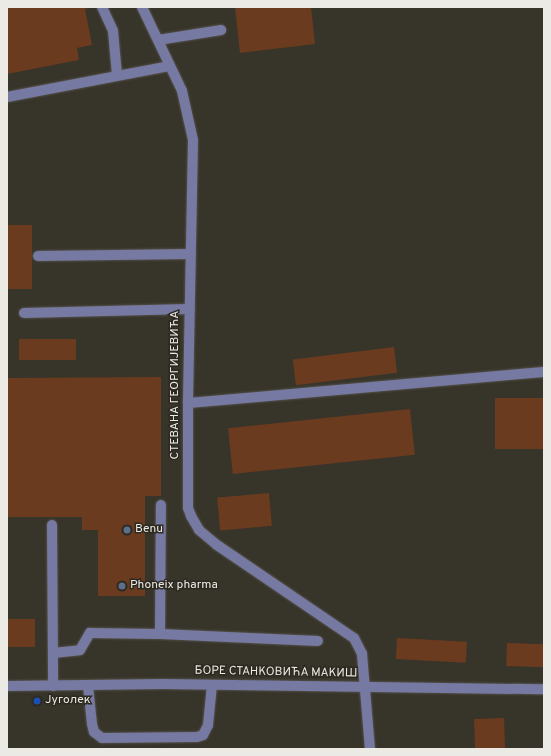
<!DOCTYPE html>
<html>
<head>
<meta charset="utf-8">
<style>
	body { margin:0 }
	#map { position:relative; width:551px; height:756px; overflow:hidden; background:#37342a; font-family:Overpass,sans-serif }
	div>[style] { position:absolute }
	.building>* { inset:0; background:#6b3b1f; transform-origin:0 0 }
	.roads { filter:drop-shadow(0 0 1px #545148) drop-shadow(0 0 1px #545148) }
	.minor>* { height:10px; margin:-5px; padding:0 5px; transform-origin:5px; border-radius:5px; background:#7679a2 }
	.dots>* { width:11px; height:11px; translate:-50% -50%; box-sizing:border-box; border:2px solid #2d2a21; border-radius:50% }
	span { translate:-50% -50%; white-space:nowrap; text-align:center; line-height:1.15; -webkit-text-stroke:3px #2d2a21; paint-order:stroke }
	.street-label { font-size:12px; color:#eceae4 }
	.poi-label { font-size:12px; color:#eceae4 }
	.left { translate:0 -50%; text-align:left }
	.frame { position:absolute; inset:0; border:8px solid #eceae4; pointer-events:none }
</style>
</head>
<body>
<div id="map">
	<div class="building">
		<div style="clip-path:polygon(7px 7px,92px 7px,85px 9px,92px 45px,77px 48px,79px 60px,7px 74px)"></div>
		<div style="clip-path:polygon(235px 7px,311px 7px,315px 44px,240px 53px)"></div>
		<div style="left:7px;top:225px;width:25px;height:64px"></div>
		<div style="left:19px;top:339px;width:57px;height:21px"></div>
		<div style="left:394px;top:347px;width:26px;height:102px;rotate:83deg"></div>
		<div style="clip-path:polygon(161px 377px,161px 496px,145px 496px,145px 596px,98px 596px,98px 530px,82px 530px,82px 517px,7px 517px,7px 378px)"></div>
		<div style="left:544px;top:398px;width:51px;height:49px;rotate:90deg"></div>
		<div style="left:410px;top:409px;width:46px;height:183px;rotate:84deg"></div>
		<div style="left:269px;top:493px;width:33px;height:52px;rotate:85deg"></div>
		<div style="left:7px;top:619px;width:28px;height:28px"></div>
		<div style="left:397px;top:638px;width:70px;height:21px;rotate:3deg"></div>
		<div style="left:507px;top:643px;width:37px;height:23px;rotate:2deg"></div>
		<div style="left:504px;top:718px;width:31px;height:30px;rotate:88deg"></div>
	</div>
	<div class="roads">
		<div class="minor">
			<div style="left:102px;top:7px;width:26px;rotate:65deg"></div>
			<div style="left:113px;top:31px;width:44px;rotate:84.8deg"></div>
			<div style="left:142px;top:7px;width:93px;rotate:64.5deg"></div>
			<div style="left:182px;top:91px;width:50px;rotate:77.3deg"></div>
			<div style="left:193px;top:140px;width:263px;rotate:91.1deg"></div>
			<div style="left:188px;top:403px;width:105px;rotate:90deg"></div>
			<div style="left:188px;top:508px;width:9px;rotate:69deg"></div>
			<div style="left:191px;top:516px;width:16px;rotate:60deg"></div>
			<div style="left:199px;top:530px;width:23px;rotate:40deg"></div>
			<div style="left:217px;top:545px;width:166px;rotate:34.2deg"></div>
			<div style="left:354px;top:638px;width:18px;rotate:63deg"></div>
			<div style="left:362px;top:654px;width:95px;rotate:85.2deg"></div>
			<div style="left:158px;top:40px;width:64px;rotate:-9deg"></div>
			<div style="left:7px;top:97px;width:165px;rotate:-10.8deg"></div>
			<div style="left:38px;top:256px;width:152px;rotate:-0.8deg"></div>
			<div style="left:24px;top:313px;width:165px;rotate:-1.4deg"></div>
			<div style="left:188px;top:403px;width:357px;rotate:-5deg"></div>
			<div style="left:52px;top:525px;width:161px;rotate:89.6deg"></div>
			<div style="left:160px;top:634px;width:158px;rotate:2.5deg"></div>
			<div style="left:53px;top:653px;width:27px;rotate:-6deg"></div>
			<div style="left:80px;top:650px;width:20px;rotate:-60deg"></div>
			<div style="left:90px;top:633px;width:70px;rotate:0.8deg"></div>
			<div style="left:160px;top:634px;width:129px;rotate:-89.6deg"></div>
			<div style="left:7px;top:686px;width:156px;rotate:-0.7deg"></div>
			<div style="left:163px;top:684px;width:381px;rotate:0.8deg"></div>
			<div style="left:88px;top:686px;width:38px;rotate:84deg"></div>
			<div style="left:92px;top:724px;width:8px;rotate:76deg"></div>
			<div style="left:94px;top:732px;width:10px;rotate:37deg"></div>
			<div style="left:102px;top:738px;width:95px;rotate:-0.6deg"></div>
			<div style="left:197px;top:737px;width:6px;rotate:-18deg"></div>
			<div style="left:203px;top:735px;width:11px;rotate:-63deg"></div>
			<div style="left:208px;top:725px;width:40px;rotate:-84.3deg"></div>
		</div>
	</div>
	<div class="dots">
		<div style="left:127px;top:530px;background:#5c6f8a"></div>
		<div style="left:122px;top:586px;background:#5c6f8a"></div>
		<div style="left:37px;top:701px;background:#1a4fb4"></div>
	</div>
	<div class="street-label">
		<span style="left:176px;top:385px;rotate:-90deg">СТЕВАНА ГЕОРГИЈЕВИЋА</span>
		<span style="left:276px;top:673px;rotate:1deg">БОРЕ СТАНКОВИЋА МАКИШ</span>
	</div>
	<div class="poi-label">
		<span class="left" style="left:135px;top:530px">Benu</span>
		<span class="left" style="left:130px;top:586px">Phoneix pharma</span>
		<span class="left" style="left:45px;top:701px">Југолек</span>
	</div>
	<div class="frame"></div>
</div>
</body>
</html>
